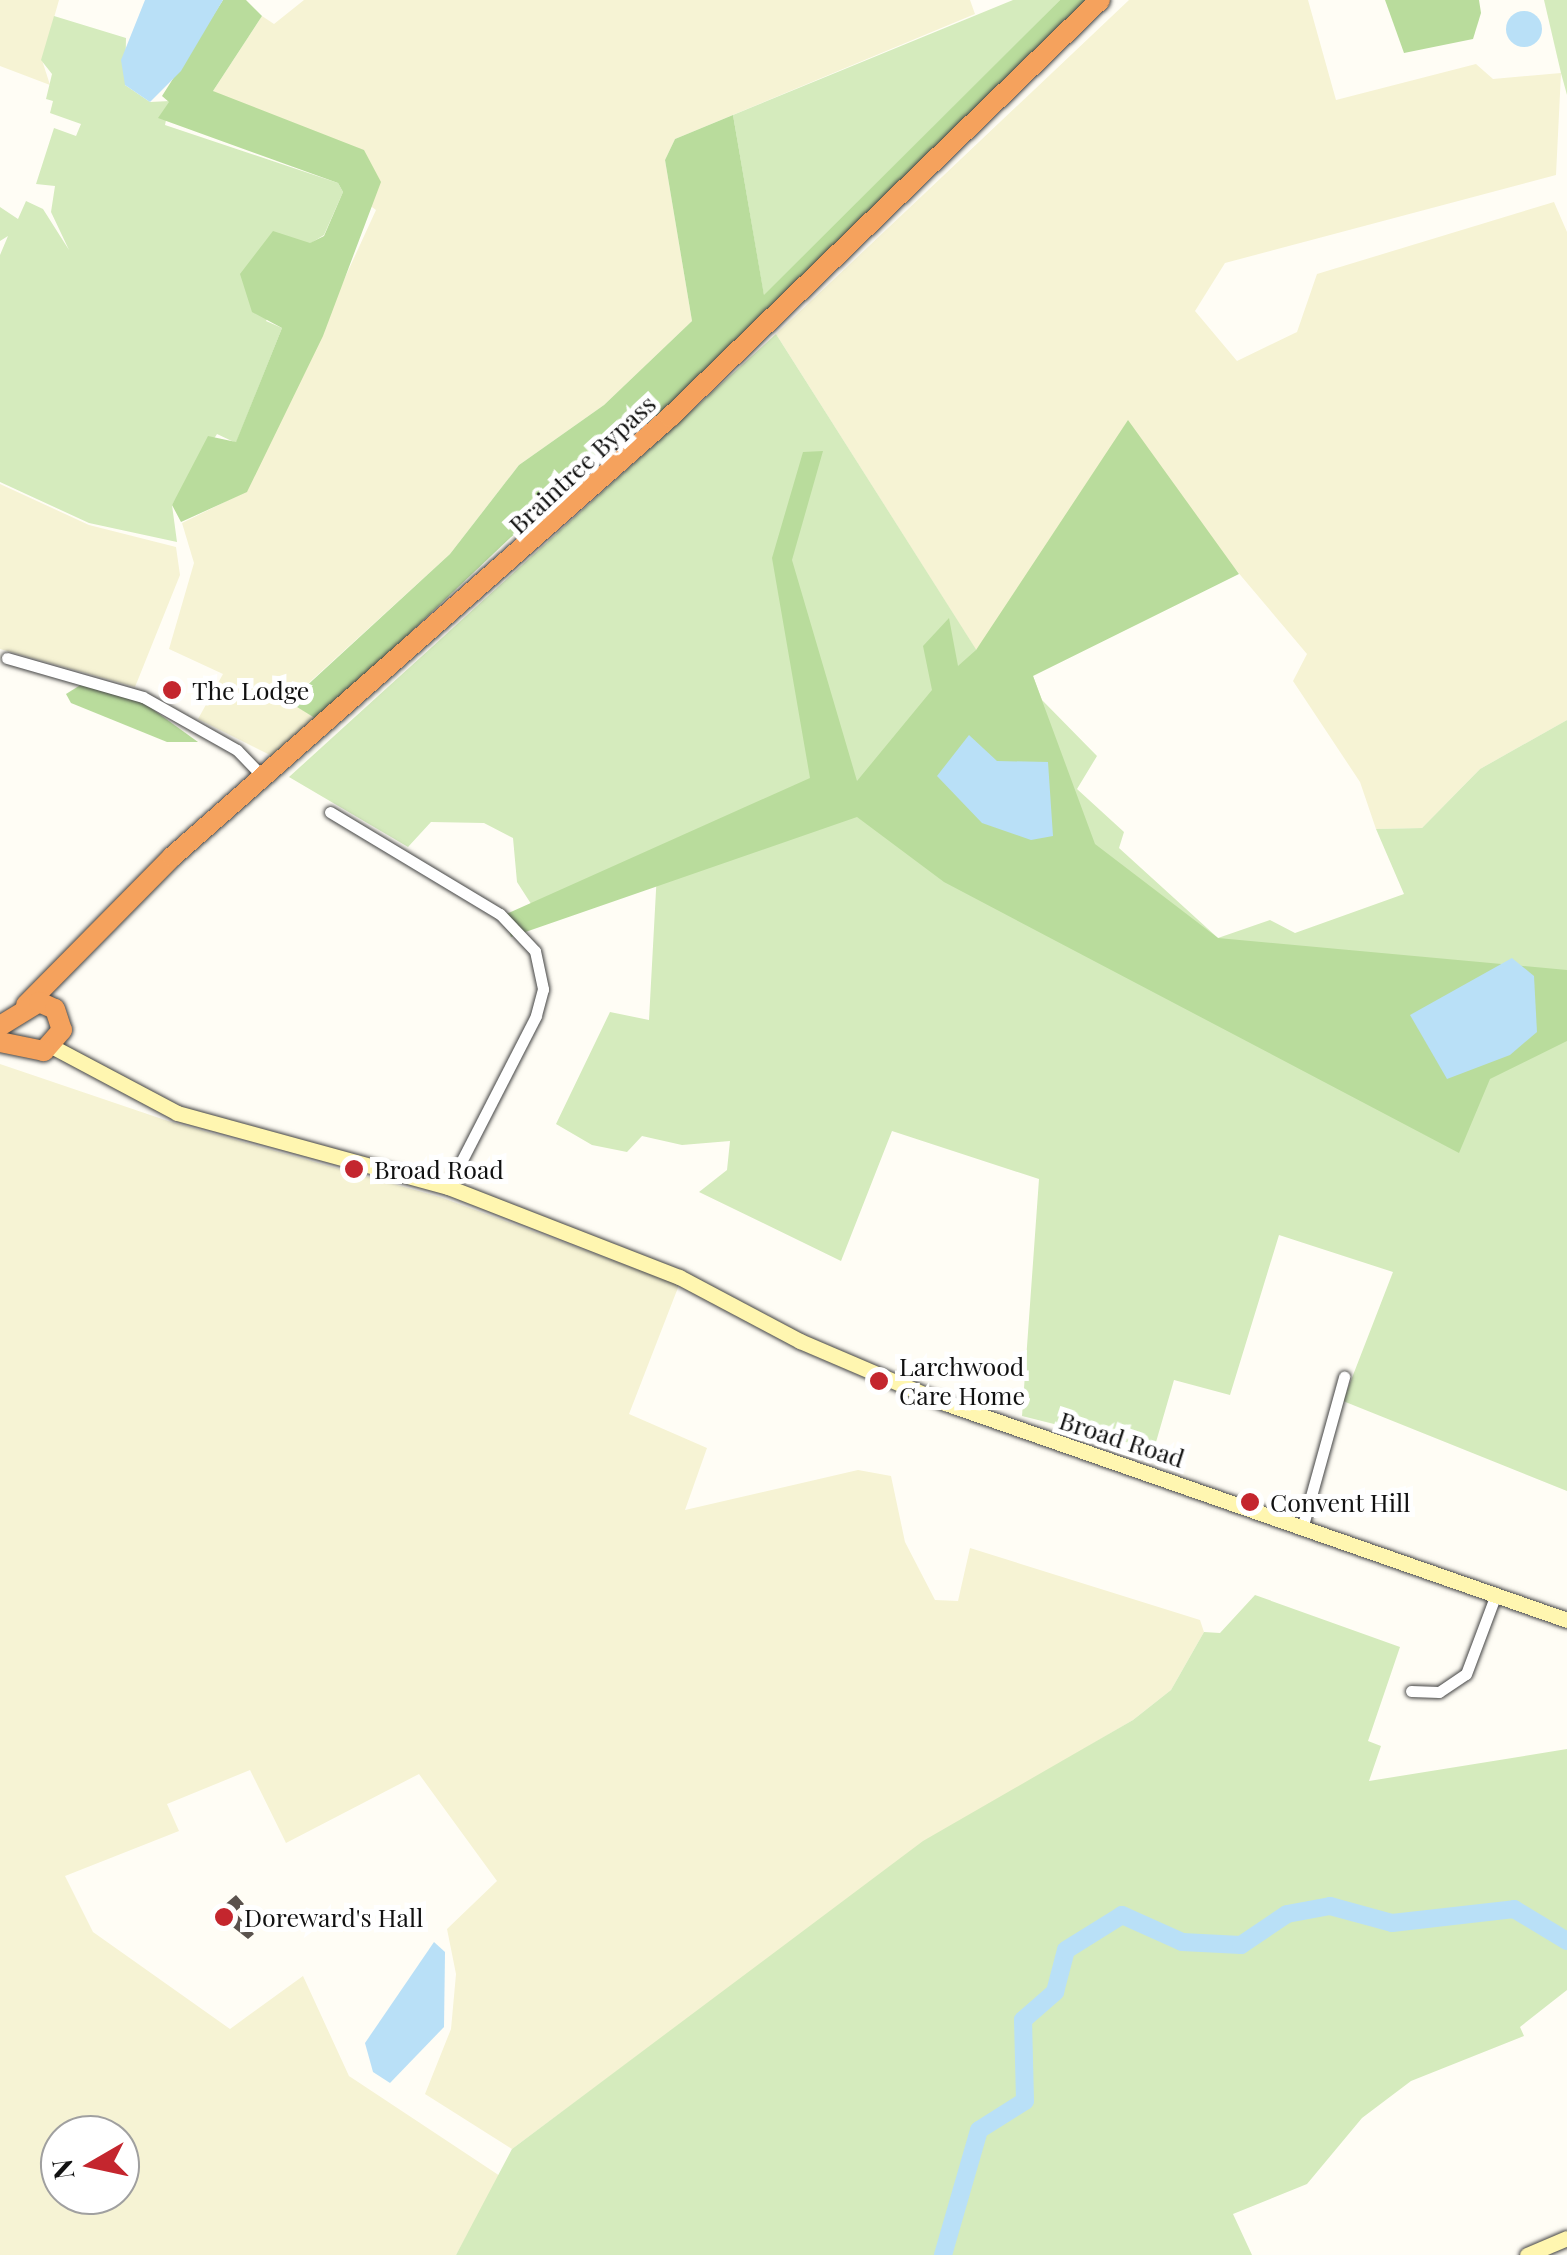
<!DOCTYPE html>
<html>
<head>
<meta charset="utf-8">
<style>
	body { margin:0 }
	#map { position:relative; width:1567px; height:2255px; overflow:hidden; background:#fffdf5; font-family:"Playfair Display",serif }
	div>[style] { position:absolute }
	.farmland>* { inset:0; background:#f6f3d4 }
	.green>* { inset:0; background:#d5ebbd }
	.forest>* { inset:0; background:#b9dc9c }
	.water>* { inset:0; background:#b9e0f7 }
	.round { border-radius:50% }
	.river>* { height:18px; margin:-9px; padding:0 9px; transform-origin:9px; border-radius:9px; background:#b9e0f7 }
	.building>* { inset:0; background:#5a524d }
	.roads { filter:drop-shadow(0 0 2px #444) drop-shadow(0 0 2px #444) }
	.street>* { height:11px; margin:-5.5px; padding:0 5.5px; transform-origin:5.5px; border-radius:5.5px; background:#fff }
	.secondary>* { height:15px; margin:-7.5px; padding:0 7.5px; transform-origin:7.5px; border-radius:7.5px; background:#fff6b0 }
	.highway>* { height:20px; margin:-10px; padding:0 10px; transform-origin:10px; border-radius:10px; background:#f5a25d }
	.dots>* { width:28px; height:28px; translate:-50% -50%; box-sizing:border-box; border:5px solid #fff; border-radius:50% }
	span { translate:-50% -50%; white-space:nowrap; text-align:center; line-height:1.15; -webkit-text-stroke:10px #fff; paint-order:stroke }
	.street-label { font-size:25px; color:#111 }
	.poi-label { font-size:25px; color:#111 }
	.left { translate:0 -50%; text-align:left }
	.north { position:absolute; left:40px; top:2115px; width:100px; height:100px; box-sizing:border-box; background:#fff; border:2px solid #a0a0a0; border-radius:50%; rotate:261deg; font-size:28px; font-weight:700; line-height:40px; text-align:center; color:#111 }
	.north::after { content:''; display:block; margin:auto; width:35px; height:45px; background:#c4262e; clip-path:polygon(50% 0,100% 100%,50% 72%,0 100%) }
</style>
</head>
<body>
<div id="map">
	<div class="farmland">
		<div style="clip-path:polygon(0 0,59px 0,42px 60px,50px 85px,0 66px)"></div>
		<div style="clip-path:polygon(304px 0,970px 0,975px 14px,675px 139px,665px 160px,692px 321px,604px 405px,519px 465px,450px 554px,289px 701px,318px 720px,272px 756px,198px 719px,223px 674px,169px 649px,194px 563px,182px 523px,247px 491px,376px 210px,213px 91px,262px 16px,274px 24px)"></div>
		<div style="clip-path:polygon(1129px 0,1308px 0,1336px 100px,1476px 64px,1493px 79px,1561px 73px,1556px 175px,1225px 263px,1195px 311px,1237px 361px,1297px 332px,1317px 274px,1554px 202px,1567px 232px,1567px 720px,1480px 769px,1422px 828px,1376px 829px,1360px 782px,1293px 681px,1307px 654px,1209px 538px,1074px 520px,976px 650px,776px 334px)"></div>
		<div style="clip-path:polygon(0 484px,89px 525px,176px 547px,180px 575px,135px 687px,0 649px)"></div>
		<div style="clip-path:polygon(evenodd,0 1064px,168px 1121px,440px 1197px,679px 1285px,629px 1414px,707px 1448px,685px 1510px,858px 1470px,891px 1476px,905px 1542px,935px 1600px,958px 1601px,970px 1548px,1200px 1620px,1204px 1632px,1171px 1690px,1133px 1720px,922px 1844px,512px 2149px,425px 2094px,451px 2029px,456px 1974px,447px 1929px,497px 1881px,419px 1774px,286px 1843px,250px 1770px,167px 1804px,179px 1831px,65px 1876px,93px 1932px,230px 2029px,303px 1976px,349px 2076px,500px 2176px,456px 2255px,0 2255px,0 1064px,60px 2135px,120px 2135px,120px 2195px,60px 2195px,60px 2135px)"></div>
	</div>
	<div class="green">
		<div style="clip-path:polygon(1013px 0,1060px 0,764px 296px,733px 115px)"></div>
		<div style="clip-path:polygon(1544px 0,1567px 0,1567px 95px,1561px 73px)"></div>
		<div style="clip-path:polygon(54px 16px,126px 38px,125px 85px,150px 102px,170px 101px,165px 125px,338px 183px,343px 192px,324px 235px,311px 243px,266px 321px,282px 328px,236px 443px,217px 434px,172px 505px,177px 542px,89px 523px,0 482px,0 255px,8px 236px,0 241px,0 207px,18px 219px,26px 201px,43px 209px,69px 250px,51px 212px,55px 186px,36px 184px,54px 128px,76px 136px,81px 124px,50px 113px,53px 101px,46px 99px,52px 74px,41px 60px)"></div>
		<div style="clip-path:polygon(776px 334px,991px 673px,1033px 676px,1042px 700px,1097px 756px,1077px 789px,1124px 832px,1119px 848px,1218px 938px,1270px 920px,1295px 933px,1404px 894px,1376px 829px,1422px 828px,1480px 769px,1567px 720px,1567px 1491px,1343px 1401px,1393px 1272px,1279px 1235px,1230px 1395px,1174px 1380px,1154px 1449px,1022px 1416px,1039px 1179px,892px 1131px,841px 1261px,699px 1192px,727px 1170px,730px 1141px,682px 1145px,642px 1136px,627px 1152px,592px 1145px,556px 1124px,610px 1012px,649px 1020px,657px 872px,535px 910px,517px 882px,513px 838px,484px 823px,431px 822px,408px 847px,289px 777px)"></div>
		<div style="clip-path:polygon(1255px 1595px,1400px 1647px,1368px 1741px,1381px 1746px,1369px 1781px,1567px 1749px,1567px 1990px,1520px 2027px,1524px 2036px,1411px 2081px,1362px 2118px,1307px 2184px,1233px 2214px,1252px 2255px,456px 2255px,512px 2149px,923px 1841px,1133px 1720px,1171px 1690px,1204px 1632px,1220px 1633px)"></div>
	</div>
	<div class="forest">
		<div style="clip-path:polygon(223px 0,246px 0,262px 16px,213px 91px,364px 150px,381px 182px,323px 336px,247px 492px,181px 522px,172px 505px,208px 436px,236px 442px,282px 328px,252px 312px,240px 274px,273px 231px,310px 243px,324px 236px,343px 192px,338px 183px,158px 118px,169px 102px,162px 96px)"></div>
		<div style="clip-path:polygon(1060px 0,1089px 0,663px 414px,632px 430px,510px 538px,318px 720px,289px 702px,450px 554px,519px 465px,604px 405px,692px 321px,665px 160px,675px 139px,733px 115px,764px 295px)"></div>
		<div style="clip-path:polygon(1385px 0,1479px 0,1481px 13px,1473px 39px,1404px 53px)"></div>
		<div style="clip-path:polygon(1128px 420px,1239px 574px,1033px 676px,1095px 844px,1218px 938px,1567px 970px,1567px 1041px,1490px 1079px,1459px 1153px,944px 882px,857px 817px,511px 937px,504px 915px,810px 778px,772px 558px,803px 452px,823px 451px,792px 560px,857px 781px,932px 690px,923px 646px,949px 618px,958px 666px,976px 650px)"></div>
		<div style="clip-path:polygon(82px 684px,144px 703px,198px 742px,167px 742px,71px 703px,66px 694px)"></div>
	</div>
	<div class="water">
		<div style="clip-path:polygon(145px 0,223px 0,181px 71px,150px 102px,125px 85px,121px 60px)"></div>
		<div class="round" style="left:1506px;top:11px;width:36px;height:36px"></div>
		<div style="clip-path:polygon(969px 735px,997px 761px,1048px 762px,1053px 836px,1031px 840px,982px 823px,937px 776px)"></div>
		<div style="clip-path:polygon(1512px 958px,1534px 976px,1537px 1032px,1510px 1055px,1447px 1079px,1410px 1015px)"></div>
		<div style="clip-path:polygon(434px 1942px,445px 1952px,444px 2027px,390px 2083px,373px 2072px,365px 2043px)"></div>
	</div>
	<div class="river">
		<div style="left:943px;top:2255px;width:130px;rotate:-73.9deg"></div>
		<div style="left:979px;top:2130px;width:54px;rotate:-32.2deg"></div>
		<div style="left:1025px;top:2101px;width:81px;rotate:-91.4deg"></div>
		<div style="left:1023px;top:2020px;width:43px;rotate:-41.2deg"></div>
		<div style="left:1055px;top:1992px;width:43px;rotate:-75.3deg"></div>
		<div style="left:1066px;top:1950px;width:66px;rotate:-32deg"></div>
		<div style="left:1122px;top:1915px;width:66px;rotate:24.2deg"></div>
		<div style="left:1182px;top:1942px;width:59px;rotate:2.9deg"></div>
		<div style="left:1241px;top:1945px;width:55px;rotate:-34deg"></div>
		<div style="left:1287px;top:1914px;width:44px;rotate:-10.5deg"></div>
		<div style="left:1330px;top:1906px;width:64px;rotate:15.3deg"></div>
		<div style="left:1392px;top:1923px;width:123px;rotate:-6.5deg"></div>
		<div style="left:1514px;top:1909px;width:62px;rotate:31.1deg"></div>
	</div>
	<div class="building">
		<div style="clip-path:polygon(236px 1895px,244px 1904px,235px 1912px,254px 1934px,248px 1939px,215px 1913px)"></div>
	</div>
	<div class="roads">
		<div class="street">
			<div style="left:7px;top:658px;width:141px;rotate:16deg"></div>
			<div style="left:143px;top:697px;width:108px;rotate:29.4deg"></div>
			<div style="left:237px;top:750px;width:39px;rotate:46deg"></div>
			<div style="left:330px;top:812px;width:198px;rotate:31deg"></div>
			<div style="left:500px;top:914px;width:51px;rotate:46.6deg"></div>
			<div style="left:535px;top:951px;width:39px;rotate:78deg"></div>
			<div style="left:543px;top:989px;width:28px;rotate:105deg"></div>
			<div style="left:536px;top:1016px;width:192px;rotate:117.2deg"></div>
			<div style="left:1303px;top:1525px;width:154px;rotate:-74.5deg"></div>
			<div style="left:1411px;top:1691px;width:28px;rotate:2deg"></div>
			<div style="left:1439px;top:1692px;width:32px;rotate:-34deg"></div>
			<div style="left:1466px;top:1674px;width:85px;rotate:-69.4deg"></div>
		</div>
		<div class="secondary">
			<div style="left:53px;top:1047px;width:140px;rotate:28deg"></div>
			<div style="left:177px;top:1113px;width:281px;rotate:15.3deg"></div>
			<div style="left:448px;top:1187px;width:248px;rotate:21.3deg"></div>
			<div style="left:679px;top:1277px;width:137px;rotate:27.9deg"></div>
			<div style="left:800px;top:1341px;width:158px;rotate:23.2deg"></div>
			<div style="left:945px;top:1403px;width:659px;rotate:19.23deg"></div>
			<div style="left:1527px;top:2255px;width:43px;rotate:-23deg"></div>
		</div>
		<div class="highway">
			<div style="left:26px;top:1005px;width:208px;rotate:-45.4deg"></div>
			<div style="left:172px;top:857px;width:665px;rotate:-41.46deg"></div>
			<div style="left:670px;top:417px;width:599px;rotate:-44.12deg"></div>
			<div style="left:0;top:1026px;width:46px;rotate:-31.6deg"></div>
			<div style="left:39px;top:1002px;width:17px;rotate:24deg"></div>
			<div style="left:55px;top:1009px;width:22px;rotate:72deg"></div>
			<div style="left:62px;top:1030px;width:28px;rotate:131deg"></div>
			<div style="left:44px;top:1051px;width:45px;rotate:-168.4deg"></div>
		</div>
	</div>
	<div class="dots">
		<div style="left:172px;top:690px;background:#c4262e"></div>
		<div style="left:354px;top:1169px;background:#c4262e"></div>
		<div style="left:879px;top:1381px;background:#c4262e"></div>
		<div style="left:1250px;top:1502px;background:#c4262e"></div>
		<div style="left:224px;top:1917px;background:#c4262e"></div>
	</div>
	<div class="street-label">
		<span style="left:582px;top:464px;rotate:-43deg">Braintree Bypass</span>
		<span style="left:1122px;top:1439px;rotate:18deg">Broad Road</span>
	</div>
	<div class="poi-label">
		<span class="left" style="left:192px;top:690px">The Lodge</span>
		<span class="left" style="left:374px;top:1169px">Broad Road</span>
		<span class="left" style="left:899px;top:1381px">Larchwood<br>Care Home</span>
		<span class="left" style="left:1270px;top:1502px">Convent Hill</span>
		<span class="left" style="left:244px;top:1917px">Doreward's Hall</span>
	</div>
	<div class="north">N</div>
</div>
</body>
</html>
